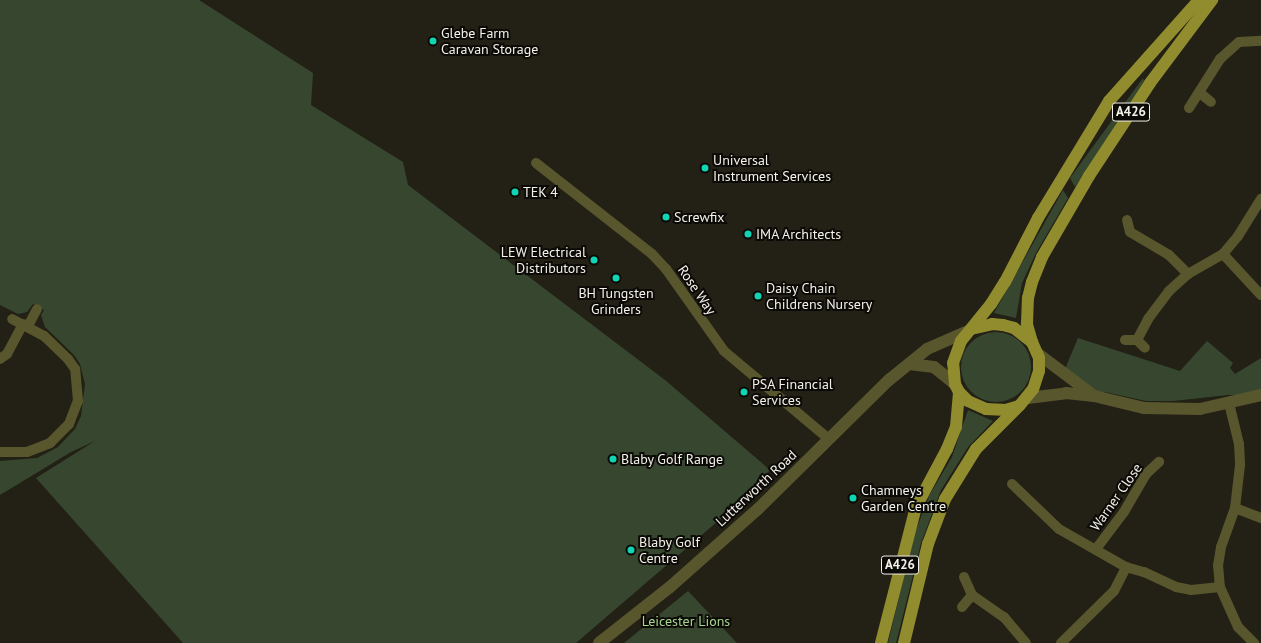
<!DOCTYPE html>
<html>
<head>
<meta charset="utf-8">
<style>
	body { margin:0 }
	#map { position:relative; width:1261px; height:643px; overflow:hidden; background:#232015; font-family:"PT Sans",sans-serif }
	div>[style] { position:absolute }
	.green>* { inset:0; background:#37472f }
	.round { border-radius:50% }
	.minor>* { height:10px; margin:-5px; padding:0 5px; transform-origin:5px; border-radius:5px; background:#58562d }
	.tertiary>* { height:12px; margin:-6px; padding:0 6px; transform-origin:6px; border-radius:6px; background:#58562d }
	.primary>* { height:12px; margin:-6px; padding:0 6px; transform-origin:6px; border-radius:6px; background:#918c2d }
	.dots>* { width:11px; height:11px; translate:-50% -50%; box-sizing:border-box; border:2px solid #0b0a06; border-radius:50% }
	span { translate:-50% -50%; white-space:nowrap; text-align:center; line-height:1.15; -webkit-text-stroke:4px #0b0a06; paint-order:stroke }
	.shield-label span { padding:1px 3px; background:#0b0a06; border:1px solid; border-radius:3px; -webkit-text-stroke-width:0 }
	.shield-label { font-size:13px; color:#f3f1e9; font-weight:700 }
	.poi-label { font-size:14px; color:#f3f1e9 }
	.left { translate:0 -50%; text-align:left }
	.right { translate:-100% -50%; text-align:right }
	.street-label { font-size:14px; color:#f3f1e9 }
	.park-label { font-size:14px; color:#a7d48f }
</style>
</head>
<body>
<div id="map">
	<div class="green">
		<div style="clip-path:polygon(0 0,199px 0,313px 73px,311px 105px,403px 162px,408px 185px,665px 380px,770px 470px,725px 515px,576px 643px,183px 643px,36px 478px,95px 441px,71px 452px,0 495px,0 461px,37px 458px,58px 447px,75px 429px,81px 416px,85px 384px,80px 364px,74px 355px,45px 327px,41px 315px,44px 310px,33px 304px,27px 312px,18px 314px,0 305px)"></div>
		<div style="clip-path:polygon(1143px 78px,1144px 81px,1075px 187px,1070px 178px)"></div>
		<div style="clip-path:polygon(1063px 190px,1068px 198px,1036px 253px,1022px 283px,1016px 318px,994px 313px)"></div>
		<div class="round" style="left:961px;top:332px;width:70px;height:70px"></div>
		<div style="clip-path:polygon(1078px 338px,1180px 371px,1207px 341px,1233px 363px,1230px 368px,1235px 374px,1261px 358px,1261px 395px,1228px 395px,1173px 401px,1146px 401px,1105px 392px,1094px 396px,1065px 369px)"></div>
		<div style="clip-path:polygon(968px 410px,993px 421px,968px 447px,941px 490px,921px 543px,896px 643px,888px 643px,914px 535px,929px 496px,952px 457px)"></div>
		<div style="clip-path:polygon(688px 591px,737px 643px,624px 643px)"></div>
	</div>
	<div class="minor">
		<div style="left:1200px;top:93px;width:14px;rotate:39deg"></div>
		<div style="left:1189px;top:108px;width:58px;rotate:-57.7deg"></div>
		<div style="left:1220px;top:59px;width:25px;rotate:-42deg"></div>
		<div style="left:1239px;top:42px;width:22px;rotate:-3deg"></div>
		<div style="left:536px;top:163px;width:147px;rotate:38.1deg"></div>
		<div style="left:652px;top:254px;width:21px;rotate:47deg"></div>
		<div style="left:666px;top:269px;width:100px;rotate:54.7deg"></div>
		<div style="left:724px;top:351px;width:137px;rotate:40deg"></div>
		<div style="left:1127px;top:220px;width:12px;rotate:76deg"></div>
		<div style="left:1130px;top:232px;width:45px;rotate:30.5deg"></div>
		<div style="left:1169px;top:255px;width:27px;rotate:45deg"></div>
		<div style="left:1223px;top:254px;width:56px;rotate:47.2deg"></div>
		<div style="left:28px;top:326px;width:19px;rotate:-62deg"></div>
		<div style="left:1125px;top:340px;width:12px"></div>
		<div style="left:1137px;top:340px;width:24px;rotate:-62deg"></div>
		<div style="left:1148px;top:319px;width:35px;rotate:-53deg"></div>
		<div style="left:1169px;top:291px;width:25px;rotate:-42deg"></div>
		<div style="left:1188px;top:274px;width:40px;rotate:-29.7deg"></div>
		<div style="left:1223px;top:254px;width:23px;rotate:-50deg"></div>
		<div style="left:1238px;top:236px;width:44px;rotate:-58.1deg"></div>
		<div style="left:1137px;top:340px;width:11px;rotate:45deg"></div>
		<div style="left:0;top:359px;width:9px;rotate:-36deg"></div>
		<div style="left:7px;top:354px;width:34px;rotate:-62deg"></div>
		<div style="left:1229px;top:403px;width:42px;rotate:76.3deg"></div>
		<div style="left:1239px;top:444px;width:21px;rotate:87deg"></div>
		<div style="left:1240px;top:465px;width:43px;rotate:96.6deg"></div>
		<div style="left:1235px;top:508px;width:41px;rotate:109.7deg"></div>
		<div style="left:1221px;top:547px;width:18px;rotate:99deg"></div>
		<div style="left:1218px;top:565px;width:22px;rotate:85deg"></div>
		<div style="left:1220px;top:587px;width:44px;rotate:65.8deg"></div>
		<div style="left:1238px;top:627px;width:23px;rotate:45deg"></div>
		<div style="left:0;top:452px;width:27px"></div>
		<div style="left:27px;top:452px;width:25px;rotate:-21deg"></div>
		<div style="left:50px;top:443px;width:27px;rotate:-45deg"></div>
		<div style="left:69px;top:424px;width:25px;rotate:-69deg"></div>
		<div style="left:78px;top:401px;width:32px;rotate:-95deg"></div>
		<div style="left:75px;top:369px;width:12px;rotate:-125deg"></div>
		<div style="left:68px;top:359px;width:33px;rotate:-136deg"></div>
		<div style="left:44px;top:336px;width:36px;rotate:-152deg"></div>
		<div style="left:1012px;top:484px;width:65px;rotate:43.8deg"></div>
		<div style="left:1059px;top:529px;width:77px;rotate:29.6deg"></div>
		<div style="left:1126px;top:567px;width:19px;rotate:16deg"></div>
		<div style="left:1144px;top:572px;width:35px;rotate:25deg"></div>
		<div style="left:1176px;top:587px;width:15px;rotate:11deg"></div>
		<div style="left:1191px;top:590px;width:29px;rotate:-6deg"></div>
		<div style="left:1235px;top:508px;width:28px;rotate:21deg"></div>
		<div style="left:1096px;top:549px;width:46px;rotate:-52.9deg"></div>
		<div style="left:1124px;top:512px;width:44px;rotate:-59.9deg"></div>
		<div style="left:1146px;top:474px;width:18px;rotate:-43deg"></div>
		<div style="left:964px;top:577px;width:20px;rotate:66deg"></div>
		<div style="left:972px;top:595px;width:39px;rotate:35deg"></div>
		<div style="left:1004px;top:617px;width:34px;rotate:50deg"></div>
		<div style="left:962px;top:607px;width:16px;rotate:-50deg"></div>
		<div style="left:1061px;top:643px;width:74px;rotate:-44.5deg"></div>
		<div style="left:1114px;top:591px;width:27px;rotate:-63deg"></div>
	</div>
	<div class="tertiary">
		<div style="left:1037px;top:353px;width:70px;rotate:36.9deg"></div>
		<div style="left:909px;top:364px;width:25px;rotate:7deg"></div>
		<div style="left:934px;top:367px;width:27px;rotate:39deg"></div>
		<div style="left:1028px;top:398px;width:38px;rotate:-7deg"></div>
		<div style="left:1066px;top:393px;width:28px;rotate:6deg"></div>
		<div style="left:1094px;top:396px;width:51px;rotate:13.5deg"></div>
		<div style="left:1144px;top:408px;width:56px;rotate:1deg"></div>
		<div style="left:1200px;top:409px;width:63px;rotate:-12.9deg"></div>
		<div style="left:599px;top:643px;width:90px;rotate:-38.3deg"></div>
		<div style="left:670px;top:587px;width:118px;rotate:-41.6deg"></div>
		<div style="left:758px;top:509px;width:184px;rotate:-44.6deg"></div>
		<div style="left:889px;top:380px;width:49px;rotate:-39.2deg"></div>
		<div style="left:927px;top:349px;width:43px;rotate:-23.6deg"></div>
	</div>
	<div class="primary">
		<div style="left:971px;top:329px;width:22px;rotate:-13deg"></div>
		<div style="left:992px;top:324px;width:11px;rotate:5deg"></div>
		<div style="left:1003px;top:325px;width:11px;rotate:15deg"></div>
		<div style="left:1014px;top:328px;width:23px;rotate:38deg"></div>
		<div style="left:1032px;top:342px;width:17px;rotate:66deg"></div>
		<div style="left:1039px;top:358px;width:13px;rotate:90deg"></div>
		<div style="left:1039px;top:371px;width:19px;rotate:108deg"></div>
		<div style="left:1033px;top:389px;width:22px;rotate:129deg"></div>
		<div style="left:1019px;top:406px;width:14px;rotate:163deg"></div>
		<div style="left:1006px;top:410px;width:20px;rotate:-177deg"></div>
		<div style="left:986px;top:409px;width:20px;rotate:-156deg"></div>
		<div style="left:968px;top:401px;width:13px;rotate:-135deg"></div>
		<div style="left:959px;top:392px;width:9px;rotate:-117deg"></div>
		<div style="left:955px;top:384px;width:21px;rotate:-95deg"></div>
		<div style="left:953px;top:363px;width:23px;rotate:-70deg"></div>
		<div style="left:961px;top:341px;width:48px;rotate:-51deg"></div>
		<div style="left:991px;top:304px;width:26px;rotate:-58deg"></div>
		<div style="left:1005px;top:282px;width:72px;rotate:-62.7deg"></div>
		<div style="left:1038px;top:218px;width:137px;rotate:-58.7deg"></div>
		<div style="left:1109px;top:101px;width:135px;rotate:-48.3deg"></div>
		<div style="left:1032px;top:342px;width:19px;rotate:-106deg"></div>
		<div style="left:1027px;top:324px;width:26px;rotate:-88deg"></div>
		<div style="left:1028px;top:298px;width:16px;rotate:-76deg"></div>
		<div style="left:1032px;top:282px;width:27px;rotate:-68deg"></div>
		<div style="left:1042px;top:257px;width:94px;rotate:-59.9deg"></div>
		<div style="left:1089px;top:176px;width:111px;rotate:-56.7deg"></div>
		<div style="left:1150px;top:83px;width:104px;rotate:-53.2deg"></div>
		<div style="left:881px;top:643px;width:140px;rotate:-75.6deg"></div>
		<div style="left:916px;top:507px;width:66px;rotate:-61.9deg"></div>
		<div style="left:947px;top:449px;width:24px;rotate:-68deg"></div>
		<div style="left:956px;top:427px;width:35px;rotate:-85deg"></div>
		<div style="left:904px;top:643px;width:102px;rotate:-76.4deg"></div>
		<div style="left:928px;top:544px;width:48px;rotate:-69.3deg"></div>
		<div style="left:945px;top:499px;width:59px;rotate:-58.2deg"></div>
		<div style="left:976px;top:449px;width:58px;rotate:-45deg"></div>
	</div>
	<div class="dots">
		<div style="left:433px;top:41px;background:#0fd5b4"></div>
		<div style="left:705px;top:168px;background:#0fd5b4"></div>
		<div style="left:515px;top:192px;background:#0fd5b4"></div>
		<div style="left:666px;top:217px;background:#0fd5b4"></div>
		<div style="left:748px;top:234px;background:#0fd5b4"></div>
		<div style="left:594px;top:260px;background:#0fd5b4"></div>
		<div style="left:616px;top:278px;background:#0fd5b4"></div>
		<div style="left:758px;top:296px;background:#0fd5b4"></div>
		<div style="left:744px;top:392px;background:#0fd5b4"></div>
		<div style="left:613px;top:459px;background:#0fd5b4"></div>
		<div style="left:853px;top:498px;background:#0fd5b4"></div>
		<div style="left:631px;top:550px;background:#0fd5b4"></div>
	</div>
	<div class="shield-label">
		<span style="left:1131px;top:112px">A426</span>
		<span style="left:900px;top:565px">A426</span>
	</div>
	<div class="poi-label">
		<span class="left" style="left:441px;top:41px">Glebe Farm<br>Caravan Storage</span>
		<span class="left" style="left:713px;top:168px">Universal<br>Instrument Services</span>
		<span class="left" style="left:523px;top:192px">TEK 4</span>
		<span class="left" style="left:674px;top:217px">Screwfix</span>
		<span class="left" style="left:756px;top:234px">IMA Architects</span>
		<span class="right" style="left:586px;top:260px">LEW Electrical<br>Distributors</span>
		<span class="left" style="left:766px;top:296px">Daisy Chain<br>Childrens Nursery</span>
		<span style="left:616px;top:301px">BH Tungsten<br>Grinders</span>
		<span class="left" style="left:752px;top:392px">PSA Financial<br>Services</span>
		<span class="left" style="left:621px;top:459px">Blaby Golf Range</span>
		<span class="left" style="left:861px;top:498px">Chamneys<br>Garden Centre</span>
		<span class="left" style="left:639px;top:550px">Blaby Golf<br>Centre</span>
	</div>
	<div class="street-label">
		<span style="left:697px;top:290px;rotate:56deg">Rose Way</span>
		<span style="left:756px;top:488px;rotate:-43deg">Lutterworth Road</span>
		<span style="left:1116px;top:497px;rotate:-55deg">Warner Close</span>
	</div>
	<div class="park-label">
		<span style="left:686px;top:621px">Leicester Lions</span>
	</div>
</div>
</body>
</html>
